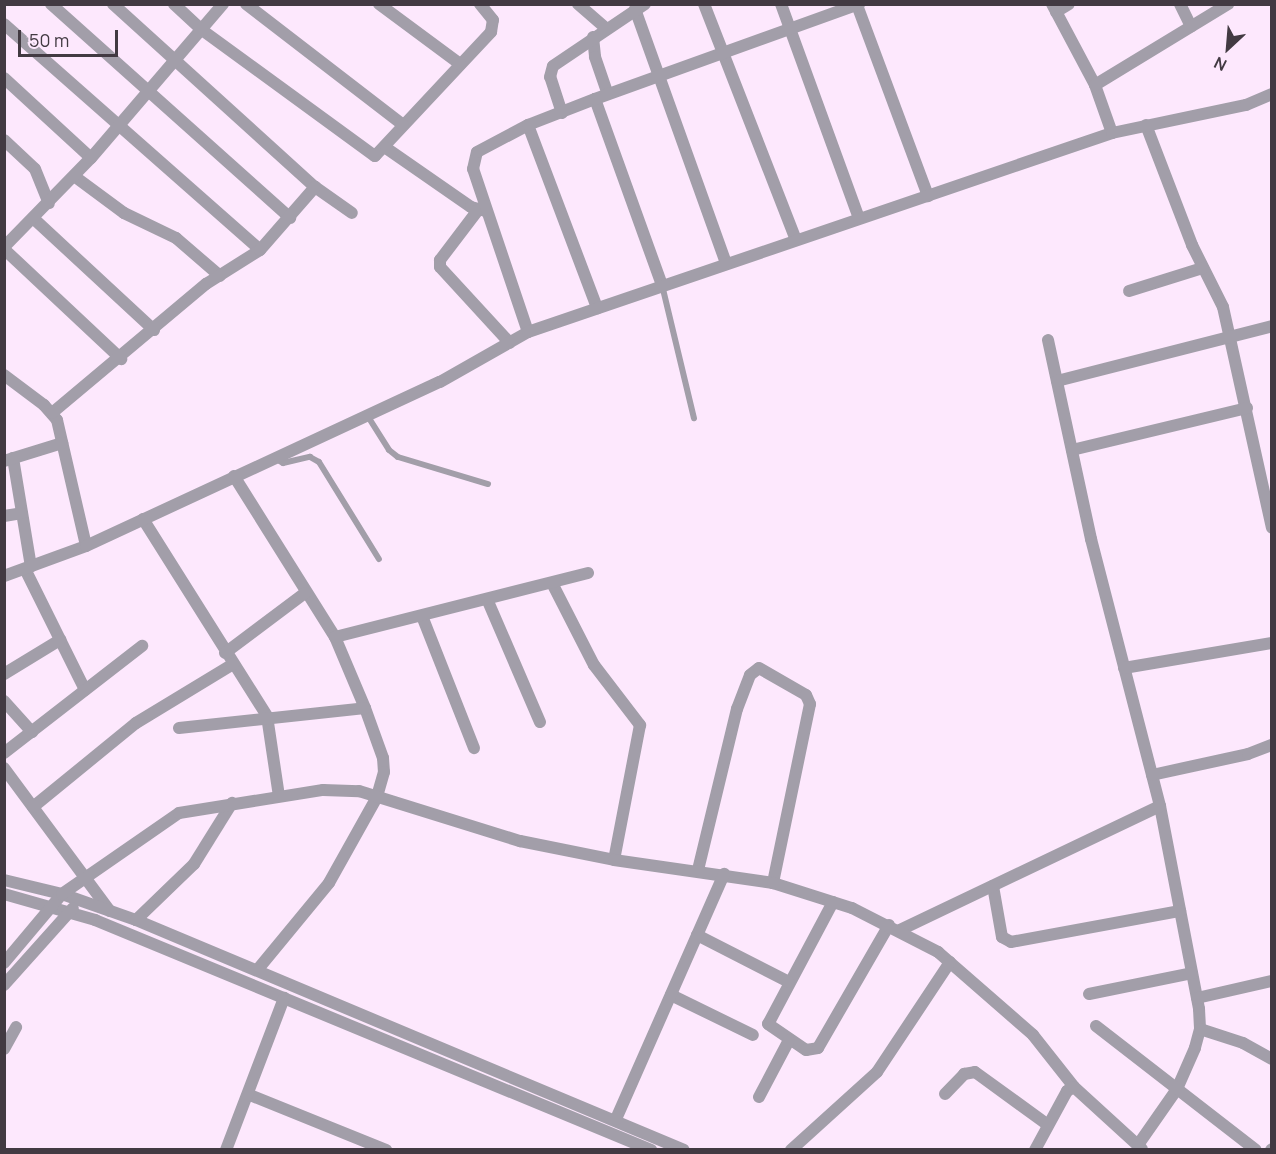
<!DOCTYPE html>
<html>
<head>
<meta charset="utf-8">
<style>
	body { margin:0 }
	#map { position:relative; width:1276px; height:1154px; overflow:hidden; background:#fde8fd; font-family:Manrope,sans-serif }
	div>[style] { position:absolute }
	.service>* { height:6px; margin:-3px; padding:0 3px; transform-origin:3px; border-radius:3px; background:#a29ea9 }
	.minor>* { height:12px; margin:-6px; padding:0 6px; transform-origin:6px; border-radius:6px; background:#a29ea9 }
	span { translate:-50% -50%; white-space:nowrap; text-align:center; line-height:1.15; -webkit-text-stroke:4.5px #fde8fd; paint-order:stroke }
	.frame { position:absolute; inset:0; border:6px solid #423a42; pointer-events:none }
	.north { position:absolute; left:1198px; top:18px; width:60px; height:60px; -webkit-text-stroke:4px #fde8fd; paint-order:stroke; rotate:206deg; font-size:16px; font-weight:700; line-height:24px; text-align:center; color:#423a42 }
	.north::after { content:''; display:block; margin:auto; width:21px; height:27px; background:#423a42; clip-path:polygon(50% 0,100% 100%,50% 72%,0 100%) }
	.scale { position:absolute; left:18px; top:30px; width:100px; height:27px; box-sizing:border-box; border:3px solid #423a42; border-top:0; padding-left:8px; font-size:18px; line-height:21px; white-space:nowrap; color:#423a42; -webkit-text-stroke:4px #fde8fd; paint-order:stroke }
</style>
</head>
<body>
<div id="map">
	<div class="service">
		<div style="left:662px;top:285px;width:137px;rotate:76.5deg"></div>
		<div style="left:367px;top:415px;width:41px;rotate:57.8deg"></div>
		<div style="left:389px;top:450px;width:11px;rotate:38deg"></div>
		<div style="left:398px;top:457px;width:94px;rotate:16.7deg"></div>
		<div style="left:276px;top:459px;width:8px;rotate:30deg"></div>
		<div style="left:283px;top:463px;width:28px;rotate:-13deg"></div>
		<div style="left:310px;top:457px;width:10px;rotate:29deg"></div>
		<div style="left:319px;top:462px;width:114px;rotate:58.3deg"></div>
	</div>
	<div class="minor">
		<div style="left:51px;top:4px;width:321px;rotate:41.8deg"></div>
		<div style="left:113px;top:4px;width:273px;rotate:42.2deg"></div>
		<div style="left:315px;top:187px;width:45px;rotate:35.1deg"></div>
		<div style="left:174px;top:4px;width:38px;rotate:43deg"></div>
		<div style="left:202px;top:30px;width:214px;rotate:36.1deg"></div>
		<div style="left:375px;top:156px;width:170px;rotate:-46.9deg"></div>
		<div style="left:491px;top:32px;width:12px;rotate:-81deg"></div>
		<div style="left:493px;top:20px;width:21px;rotate:-129deg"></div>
		<div style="left:246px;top:4px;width:198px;rotate:37.6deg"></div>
		<div style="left:379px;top:4px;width:101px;rotate:36.5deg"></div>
		<div style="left:578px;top:4px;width:37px;rotate:41deg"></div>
		<div style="left:704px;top:4px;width:253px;rotate:68.7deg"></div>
		<div style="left:781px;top:4px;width:228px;rotate:70deg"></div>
		<div style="left:1052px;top:4px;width:92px;rotate:62deg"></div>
		<div style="left:1095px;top:85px;width:51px;rotate:70.5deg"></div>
		<div style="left:1180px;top:4px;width:25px;rotate:64deg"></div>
		<div style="left:857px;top:5px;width:204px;rotate:69.6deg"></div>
		<div style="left:635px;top:9px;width:270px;rotate:70.3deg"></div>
		<div style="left:1056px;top:12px;width:15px;rotate:-32deg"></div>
		<div style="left:4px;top:24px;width:341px;rotate:41.4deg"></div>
		<div style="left:593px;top:37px;width:20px;rotate:84deg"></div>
		<div style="left:595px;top:57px;width:39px;rotate:71deg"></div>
		<div style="left:4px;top:78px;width:118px;rotate:42.6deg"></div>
		<div style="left:1095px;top:85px;width:156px;rotate:-31.3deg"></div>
		<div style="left:595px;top:99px;width:198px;rotate:70.2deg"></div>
		<div style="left:562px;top:113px;width:38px;rotate:-108deg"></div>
		<div style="left:550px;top:77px;width:11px;rotate:-75deg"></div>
		<div style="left:553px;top:66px;width:111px;rotate:-34deg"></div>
		<div style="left:528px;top:125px;width:196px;rotate:69.3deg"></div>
		<div style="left:1146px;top:125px;width:129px;rotate:69deg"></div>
		<div style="left:1192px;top:245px;width:69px;rotate:63.4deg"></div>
		<div style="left:1223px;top:307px;width:226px;rotate:77.5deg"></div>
		<div style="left:4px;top:140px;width:42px;rotate:43.1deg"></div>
		<div style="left:35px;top:169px;width:37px;rotate:68deg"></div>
		<div style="left:386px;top:148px;width:103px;rotate:34.8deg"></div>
		<div style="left:471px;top:207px;width:16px;rotate:15deg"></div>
		<div style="left:74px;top:176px;width:62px;rotate:36.5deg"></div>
		<div style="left:124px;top:213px;width:58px;rotate:25.7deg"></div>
		<div style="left:176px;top:238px;width:58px;rotate:40.8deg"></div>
		<div style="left:478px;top:210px;width:63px;rotate:127.2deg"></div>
		<div style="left:440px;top:260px;width:7px;rotate:90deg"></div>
		<div style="left:440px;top:267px;width:103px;rotate:47.4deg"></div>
		<div style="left:33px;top:218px;width:165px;rotate:42.8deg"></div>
		<div style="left:4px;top:247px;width:124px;rotate:-45.7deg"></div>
		<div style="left:91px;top:158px;width:203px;rotate:-49.4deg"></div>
		<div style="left:4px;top:249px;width:161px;rotate:43.2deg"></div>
		<div style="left:1129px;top:291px;width:77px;rotate:-17.3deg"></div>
		<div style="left:528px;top:332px;width:172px;rotate:-108.6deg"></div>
		<div style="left:473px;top:169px;width:17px;rotate:-77deg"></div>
		<div style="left:477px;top:152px;width:58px;rotate:-27.9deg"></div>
		<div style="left:528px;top:125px;width:72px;rotate:-21.2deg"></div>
		<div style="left:595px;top:99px;width:281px;rotate:-19.8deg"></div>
		<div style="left:1048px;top:340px;width:204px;rotate:77.8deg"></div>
		<div style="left:1091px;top:539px;width:276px;rotate:75.5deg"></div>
		<div style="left:1160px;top:806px;width:207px;rotate:79.1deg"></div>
		<div style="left:1199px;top:1009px;width:20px;rotate:87deg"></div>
		<div style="left:1200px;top:1029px;width:20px;rotate:105deg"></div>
		<div style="left:1195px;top:1048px;width:45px;rotate:113.7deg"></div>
		<div style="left:1177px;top:1089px;width:68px;rotate:124.9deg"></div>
		<div style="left:4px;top:375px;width:50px;rotate:36.9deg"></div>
		<div style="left:44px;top:405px;width:20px;rotate:49deg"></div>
		<div style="left:57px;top:420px;width:129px;rotate:77deg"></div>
		<div style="left:1057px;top:381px;width:222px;rotate:-14.3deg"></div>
		<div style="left:52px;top:413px;width:201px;rotate:-40deg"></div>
		<div style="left:206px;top:284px;width:64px;rotate:-32.2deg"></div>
		<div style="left:260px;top:250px;width:84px;rotate:-48.9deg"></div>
		<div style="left:1072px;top:450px;width:180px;rotate:-13.5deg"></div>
		<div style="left:13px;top:458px;width:110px;rotate:80.6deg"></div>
		<div style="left:4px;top:461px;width:61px;rotate:-17.2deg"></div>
		<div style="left:234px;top:476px;width:190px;rotate:57.9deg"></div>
		<div style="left:335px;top:637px;width:77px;rotate:67.1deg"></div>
		<div style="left:365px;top:708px;width:53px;rotate:70.2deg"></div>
		<div style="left:383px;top:758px;width:14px;rotate:86deg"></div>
		<div style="left:384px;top:772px;width:26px;rotate:106deg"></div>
		<div style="left:377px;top:797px;width:98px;rotate:119.2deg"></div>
		<div style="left:329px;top:883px;width:112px;rotate:129.5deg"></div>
		<div style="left:4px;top:516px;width:18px;rotate:-9deg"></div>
		<div style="left:143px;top:519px;width:233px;rotate:57.8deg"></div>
		<div style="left:267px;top:716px;width:81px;rotate:81.5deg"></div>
		<div style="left:25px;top:569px;width:135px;rotate:63.6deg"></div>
		<div style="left:4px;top:576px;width:87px;rotate:-20.1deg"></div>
		<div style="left:86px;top:546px;width:390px;rotate:-24.9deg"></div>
		<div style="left:440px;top:382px;width:101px;rotate:-29.6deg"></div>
		<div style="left:528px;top:332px;width:617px;rotate:-18.82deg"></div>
		<div style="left:1112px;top:133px;width:137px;rotate:-11.8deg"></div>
		<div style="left:1246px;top:105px;width:28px;rotate:-23deg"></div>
		<div style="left:552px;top:583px;width:92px;rotate:62.9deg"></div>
		<div style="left:594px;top:665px;width:76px;rotate:52.5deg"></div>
		<div style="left:640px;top:725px;width:137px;rotate:100.9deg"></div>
		<div style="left:487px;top:599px;width:134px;rotate:66.7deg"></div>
		<div style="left:422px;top:616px;width:142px;rotate:68.5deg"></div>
		<div style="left:335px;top:637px;width:261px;rotate:-14.2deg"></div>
		<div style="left:225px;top:653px;width:100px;rotate:-36.9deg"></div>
		<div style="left:1124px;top:668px;width:150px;rotate:-9.6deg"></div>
		<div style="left:4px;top:674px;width:66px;rotate:-31.3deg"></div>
		<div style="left:4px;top:701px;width:42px;rotate:47.9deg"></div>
		<div style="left:179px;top:728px;width:187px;rotate:-6.1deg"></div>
		<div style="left:4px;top:753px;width:175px;rotate:-37.8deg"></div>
		<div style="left:4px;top:768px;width:178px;rotate:53.5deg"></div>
		<div style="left:1152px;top:775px;width:98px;rotate:-12.3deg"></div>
		<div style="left:1248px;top:754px;width:26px;rotate:-21deg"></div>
		<div style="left:33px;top:807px;width:133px;rotate:-39.2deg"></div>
		<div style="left:136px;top:723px;width:114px;rotate:-31.3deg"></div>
		<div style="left:698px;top:870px;width:166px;rotate:-76.4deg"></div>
		<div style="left:737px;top:709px;width:36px;rotate:-69deg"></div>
		<div style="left:750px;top:675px;width:11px;rotate:-38deg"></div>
		<div style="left:759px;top:668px;width:54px;rotate:29.9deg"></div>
		<div style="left:806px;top:695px;width:10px;rotate:66deg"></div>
		<div style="left:810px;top:704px;width:183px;rotate:101.7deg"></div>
		<div style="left:4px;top:880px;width:60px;rotate:13.6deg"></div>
		<div style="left:62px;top:894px;width:78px;rotate:19.4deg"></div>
		<div style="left:136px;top:920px;width:594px;rotate:22.77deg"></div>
		<div style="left:993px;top:886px;width:52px;rotate:80deg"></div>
		<div style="left:1002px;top:937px;width:10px;rotate:29deg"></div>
		<div style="left:1011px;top:942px;width:172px;rotate:-10.4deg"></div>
		<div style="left:4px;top:894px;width:95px;rotate:15.9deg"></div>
		<div style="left:95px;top:920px;width:602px;rotate:22.47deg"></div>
		<div style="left:833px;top:902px;width:138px;rotate:118deg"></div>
		<div style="left:768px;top:1024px;width:46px;rotate:34.4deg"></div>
		<div style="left:806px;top:1050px;width:12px;rotate:-9deg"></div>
		<div style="left:818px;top:1048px;width:142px;rotate:-60deg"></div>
		<div style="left:136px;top:920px;width:81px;rotate:-44deg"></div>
		<div style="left:194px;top:864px;width:72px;rotate:-58.1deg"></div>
		<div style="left:900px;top:930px;width:288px;rotate:-25.5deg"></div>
		<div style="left:697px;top:935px;width:103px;rotate:27.1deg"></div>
		<div style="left:4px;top:963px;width:90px;rotate:-50deg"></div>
		<div style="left:62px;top:894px;width:142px;rotate:-34.7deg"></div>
		<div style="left:179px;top:813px;width:146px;rotate:-9.1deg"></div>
		<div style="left:323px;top:790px;width:36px;rotate:2deg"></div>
		<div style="left:359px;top:791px;width:169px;rotate:17.3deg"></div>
		<div style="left:520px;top:841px;width:96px;rotate:11.4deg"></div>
		<div style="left:614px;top:860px;width:161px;rotate:8.2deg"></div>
		<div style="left:773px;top:883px;width:83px;rotate:17.6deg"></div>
		<div style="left:852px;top:908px;width:97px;rotate:27.1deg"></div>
		<div style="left:938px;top:952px;width:126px;rotate:41.1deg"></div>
		<div style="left:1033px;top:1035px;width:66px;rotate:51.7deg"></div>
		<div style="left:4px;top:985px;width:103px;rotate:-48.1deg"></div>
		<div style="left:1089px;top:994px;width:105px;rotate:-11.5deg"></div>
		<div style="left:671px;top:995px;width:91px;rotate:26deg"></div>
		<div style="left:1197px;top:998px;width:77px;rotate:-12.8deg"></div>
		<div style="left:1096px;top:1026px;width:202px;rotate:37.8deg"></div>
		<div style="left:1200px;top:1029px;width:45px;rotate:18deg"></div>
		<div style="left:1243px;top:1043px;width:33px;rotate:29deg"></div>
		<div style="left:4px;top:1049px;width:25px;rotate:-61deg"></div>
		<div style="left:945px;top:1094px;width:28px;rotate:-46deg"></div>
		<div style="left:964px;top:1074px;width:11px;rotate:-10deg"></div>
		<div style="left:975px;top:1072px;width:90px;rotate:36deg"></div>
		<div style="left:250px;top:1095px;width:147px;rotate:22deg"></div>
		<div style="left:759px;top:1097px;width:64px;rotate:-62.2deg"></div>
		<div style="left:616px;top:1119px;width:268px;rotate:-66.2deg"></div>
		<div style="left:226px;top:1150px;width:163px;rotate:-69.1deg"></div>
		<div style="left:791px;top:1150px;width:116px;rotate:-42.2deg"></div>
		<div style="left:877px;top:1072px;width:132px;rotate:-56.4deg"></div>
		<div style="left:1035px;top:1150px;width:67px;rotate:-61.5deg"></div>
		<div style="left:1067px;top:1091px;width:8px;rotate:-30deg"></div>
		<div style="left:1074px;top:1087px;width:92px;rotate:42.4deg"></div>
		<div style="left:1271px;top:1150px;width:1px;rotate:-45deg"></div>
	</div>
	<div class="frame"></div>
	<div class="north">N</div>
	<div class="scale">50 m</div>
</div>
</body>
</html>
